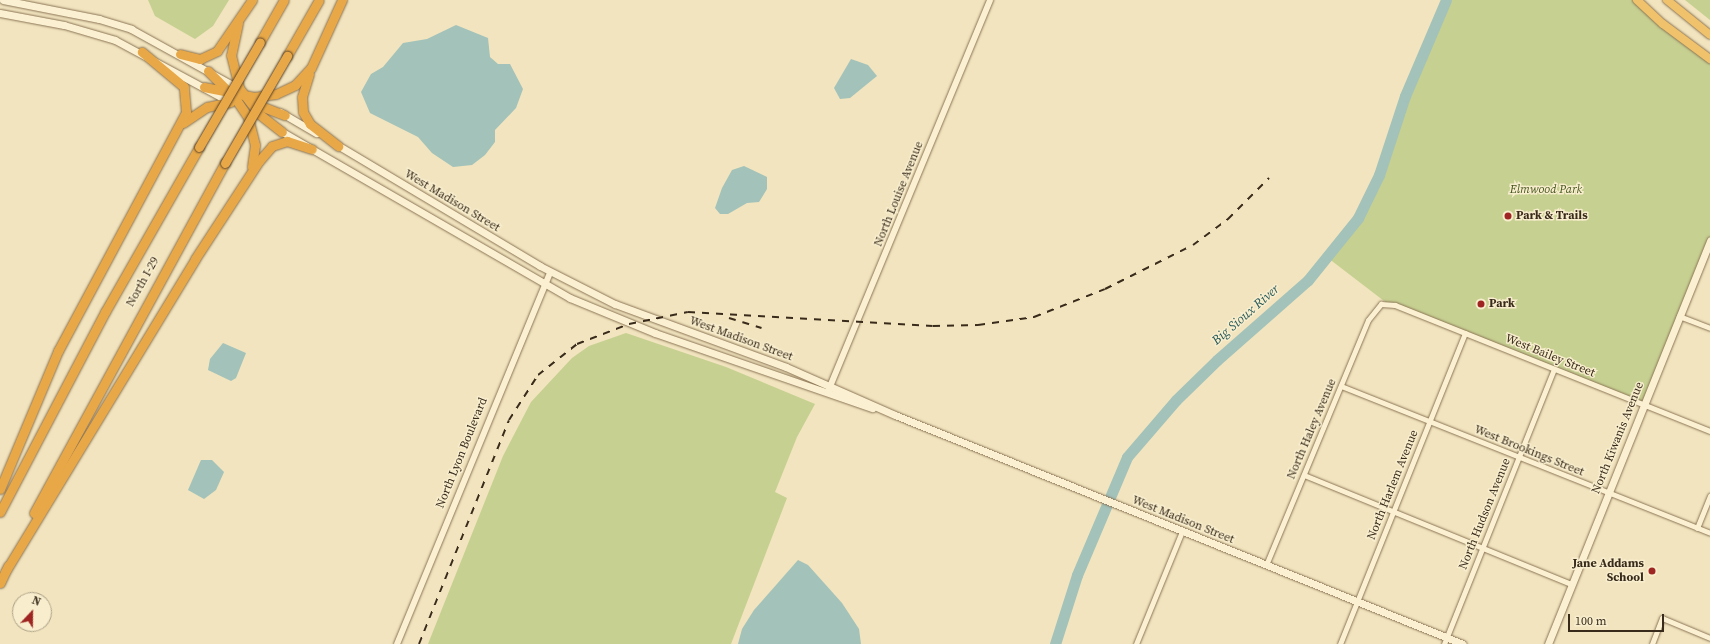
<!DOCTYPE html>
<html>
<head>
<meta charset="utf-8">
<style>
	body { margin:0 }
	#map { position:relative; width:1710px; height:644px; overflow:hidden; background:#f1e4be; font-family:"Source Serif 4",serif }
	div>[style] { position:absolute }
	.green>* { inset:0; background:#c6d091 }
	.water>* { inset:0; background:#a2c2ba }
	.river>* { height:11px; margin:-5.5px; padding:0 5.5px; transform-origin:5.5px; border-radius:5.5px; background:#a2c2ba }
	.roads { filter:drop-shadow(0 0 1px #8b7455) drop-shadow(0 0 1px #8b7455) }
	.minor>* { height:5px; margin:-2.5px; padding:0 2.5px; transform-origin:2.5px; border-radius:2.5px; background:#fbf1d2 }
	.tertiary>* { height:6px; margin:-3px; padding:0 3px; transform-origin:3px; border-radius:3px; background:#fbf1d2 }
	.secondary>* { height:7px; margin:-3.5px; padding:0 3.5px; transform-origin:3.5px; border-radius:3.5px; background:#fbf1d2 }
	.trunk>* { height:8px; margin:-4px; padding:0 4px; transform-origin:4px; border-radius:4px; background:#f0c26c }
	.motorway>* { height:9px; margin:-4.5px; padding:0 4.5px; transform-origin:4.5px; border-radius:4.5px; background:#e8a847 }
	.rail>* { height:2px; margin-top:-1px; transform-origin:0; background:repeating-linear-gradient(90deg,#392b1b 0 7px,transparent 0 14px) }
	.bridges { filter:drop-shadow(0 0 1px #58412a) drop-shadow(0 0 1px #58412a) }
	.motorway-bridge>* { height:9px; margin:-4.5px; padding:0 4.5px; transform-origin:4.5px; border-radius:4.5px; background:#e8a847 }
	.dots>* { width:11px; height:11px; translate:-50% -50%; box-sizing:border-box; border:2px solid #f8eece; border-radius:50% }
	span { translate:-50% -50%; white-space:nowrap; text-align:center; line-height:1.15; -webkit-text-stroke:3px #f8eece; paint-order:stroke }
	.park-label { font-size:12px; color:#475720; font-style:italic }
	.street-label { font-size:12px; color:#392b1b }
	.poi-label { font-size:12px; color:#392b1b; font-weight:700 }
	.left { translate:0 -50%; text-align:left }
	.right { translate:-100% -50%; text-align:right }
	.water-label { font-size:13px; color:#295a59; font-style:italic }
	.north { position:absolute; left:12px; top:592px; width:40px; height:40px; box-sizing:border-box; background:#f8eece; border:1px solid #aca086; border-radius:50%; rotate:22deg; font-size:11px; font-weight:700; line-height:16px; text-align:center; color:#392b1b }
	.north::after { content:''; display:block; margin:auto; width:14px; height:18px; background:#9e2521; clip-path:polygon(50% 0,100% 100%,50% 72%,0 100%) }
	.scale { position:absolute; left:1568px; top:614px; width:96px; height:18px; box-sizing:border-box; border:2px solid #392b1b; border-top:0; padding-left:5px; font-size:12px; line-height:14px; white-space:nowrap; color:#392b1b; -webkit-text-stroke:3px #f8eece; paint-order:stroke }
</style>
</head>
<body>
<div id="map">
	<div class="green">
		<div style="clip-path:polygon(148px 0,229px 0,213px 26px,195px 39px,155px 16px)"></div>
		<div style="clip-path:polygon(1447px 0,1638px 0,1710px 64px,1710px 239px,1643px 405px,1388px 304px,1328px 258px,1370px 198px,1405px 96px)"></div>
		<div style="clip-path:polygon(1685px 0,1710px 0,1710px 20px)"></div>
		<div style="clip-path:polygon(626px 333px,726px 367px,815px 404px,797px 437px,775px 492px,787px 498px,731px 644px,428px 644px,503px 456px,531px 402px,572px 358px,589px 346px)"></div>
	</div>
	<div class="water">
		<div style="clip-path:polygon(456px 25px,488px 38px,490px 57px,498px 64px,510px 64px,523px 89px,516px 108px,495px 130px,495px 142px,485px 155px,472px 165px,453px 167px,432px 153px,418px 137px,370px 113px,361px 92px,371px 74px,383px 67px,403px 43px,427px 39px)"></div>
		<div style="clip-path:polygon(851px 59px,868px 65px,877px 76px,850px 98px,840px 99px,834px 88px)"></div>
		<div style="clip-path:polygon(744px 166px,767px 177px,767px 189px,759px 202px,747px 203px,728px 214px,720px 214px,715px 208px,722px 188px,732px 170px)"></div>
		<div style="clip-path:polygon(223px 343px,246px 353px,236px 378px,231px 381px,208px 370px,210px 359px)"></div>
		<div style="clip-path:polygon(201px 460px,212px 460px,224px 472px,216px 490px,204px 499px,188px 490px)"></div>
		<div style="clip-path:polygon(798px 560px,808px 565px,842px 603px,859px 629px,861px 644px,738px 644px,742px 629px,754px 610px)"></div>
	</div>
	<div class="river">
		<div style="left:1055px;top:644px;width:72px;rotate:-72.3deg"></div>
		<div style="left:1077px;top:575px;width:128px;rotate:-67deg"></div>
		<div style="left:1127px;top:457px;width:75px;rotate:-49.3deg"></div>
		<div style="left:1176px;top:400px;width:57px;rotate:-44.3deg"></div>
		<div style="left:1217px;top:360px;width:121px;rotate:-41.3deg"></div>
		<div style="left:1308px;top:280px;width:80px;rotate:-51.1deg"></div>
		<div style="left:1358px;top:218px;width:48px;rotate:-64deg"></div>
		<div style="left:1379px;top:175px;width:83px;rotate:-71.8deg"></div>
		<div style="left:1405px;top:96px;width:104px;rotate:-66.9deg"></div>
	</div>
	<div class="roads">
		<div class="minor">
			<div style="left:1679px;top:316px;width:33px;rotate:21deg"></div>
			<div style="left:1341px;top:386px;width:397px;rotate:21.7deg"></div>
			<div style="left:1304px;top:475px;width:288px;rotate:22.2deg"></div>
			<div style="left:1697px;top:528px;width:35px;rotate:-68deg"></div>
			<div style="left:1266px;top:565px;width:265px;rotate:-67.4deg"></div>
			<div style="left:1368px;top:320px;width:21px;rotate:-51deg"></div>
			<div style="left:1381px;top:304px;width:14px;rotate:4deg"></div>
			<div style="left:1395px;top:305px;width:339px;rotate:21.8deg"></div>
			<div style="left:1136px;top:644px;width:122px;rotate:-67.8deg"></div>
			<div style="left:1340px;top:644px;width:335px;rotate:-68.1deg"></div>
			<div style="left:1444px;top:644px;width:296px;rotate:-68.2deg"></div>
			<div style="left:1652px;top:644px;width:28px;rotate:-69deg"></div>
			<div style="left:1662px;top:618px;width:52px;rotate:22.6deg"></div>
		</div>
		<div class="tertiary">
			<div style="left:829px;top:389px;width:421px;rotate:-67.5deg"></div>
			<div style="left:397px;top:644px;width:402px;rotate:-67.6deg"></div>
		</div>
		<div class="secondary">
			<div style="left:3px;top:0;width:98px;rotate:11.2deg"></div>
			<div style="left:99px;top:19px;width:34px;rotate:17deg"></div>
			<div style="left:131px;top:29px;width:122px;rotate:28.9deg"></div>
			<div style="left:0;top:13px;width:65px;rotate:10.6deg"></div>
			<div style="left:64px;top:25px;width:53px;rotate:16.4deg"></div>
			<div style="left:115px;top:40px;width:131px;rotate:28.3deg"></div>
			<div style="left:280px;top:112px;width:42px;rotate:30.3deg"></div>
			<div style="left:279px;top:130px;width:336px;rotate:30deg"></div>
			<div style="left:570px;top:298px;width:92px;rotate:22.4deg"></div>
			<div style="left:655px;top:333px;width:230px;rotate:19.1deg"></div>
			<div style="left:334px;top:143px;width:240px;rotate:30.8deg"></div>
			<div style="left:540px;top:266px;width:84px;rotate:26.9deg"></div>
			<div style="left:615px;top:304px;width:182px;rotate:20.2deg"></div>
			<div style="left:786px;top:367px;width:119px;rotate:23.8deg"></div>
			<div style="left:895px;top:415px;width:612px;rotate:21.96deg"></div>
			<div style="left:1548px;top:644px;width:435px;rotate:-68.1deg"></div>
		</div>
		<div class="trunk">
			<div style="left:1637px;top:0;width:35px;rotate:43deg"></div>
			<div style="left:1663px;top:24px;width:59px;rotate:36.7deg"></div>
			<div style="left:1667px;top:0;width:55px;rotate:39.1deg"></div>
		</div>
		<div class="motorway">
			<div style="left:238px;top:23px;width:33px;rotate:102deg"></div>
			<div style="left:231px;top:55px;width:34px;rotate:76deg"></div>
			<div style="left:239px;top:88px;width:33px;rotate:52deg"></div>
			<div style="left:259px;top:114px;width:29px;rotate:38deg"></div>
			<div style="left:260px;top:42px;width:48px;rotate:-60.3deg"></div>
			<div style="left:180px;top:54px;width:21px;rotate:14deg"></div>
			<div style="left:200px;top:59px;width:19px;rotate:-25deg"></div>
			<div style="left:217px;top:51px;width:62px;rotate:-55.5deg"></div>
			<div style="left:287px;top:56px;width:64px;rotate:-60.3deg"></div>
			<div style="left:208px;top:71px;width:38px;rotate:45deg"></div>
			<div style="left:235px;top:98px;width:23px;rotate:56deg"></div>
			<div style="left:248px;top:117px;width:29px;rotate:76deg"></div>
			<div style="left:255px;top:145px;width:22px;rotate:98deg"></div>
			<div style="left:309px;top:74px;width:24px;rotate:107deg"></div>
			<div style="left:302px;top:97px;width:15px;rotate:86deg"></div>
			<div style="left:303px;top:112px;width:14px;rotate:60deg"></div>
			<div style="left:310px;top:124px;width:36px;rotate:38deg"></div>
			<div style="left:204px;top:87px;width:51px;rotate:11.3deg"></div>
			<div style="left:254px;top:97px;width:22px;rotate:-8deg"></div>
			<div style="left:276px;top:94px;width:21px;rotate:-25deg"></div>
			<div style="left:295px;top:85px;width:23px;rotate:-47deg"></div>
			<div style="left:311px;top:68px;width:75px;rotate:-65.5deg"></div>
			<div style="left:253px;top:103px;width:34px;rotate:21deg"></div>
			<div style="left:183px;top:123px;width:29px;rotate:-34deg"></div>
			<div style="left:207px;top:107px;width:24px;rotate:-12deg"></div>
			<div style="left:0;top:489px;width:150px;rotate:-67.2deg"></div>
			<div style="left:58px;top:351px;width:271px;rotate:-61.8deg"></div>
			<div style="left:186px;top:112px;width:25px;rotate:-95deg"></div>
			<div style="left:184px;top:87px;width:55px;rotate:-140.2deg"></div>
			<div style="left:0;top:512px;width:226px;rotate:-62.3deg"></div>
			<div style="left:105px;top:312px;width:190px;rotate:-60.3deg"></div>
			<div style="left:34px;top:513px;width:399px;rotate:-61.4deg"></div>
			<div style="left:5px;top:572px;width:366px;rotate:-58.7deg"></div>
			<div style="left:195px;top:259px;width:117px;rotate:-56.9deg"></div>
			<div style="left:259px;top:161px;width:20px;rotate:-49deg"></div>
			<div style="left:272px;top:146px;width:16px;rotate:-18deg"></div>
			<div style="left:287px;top:141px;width:26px;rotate:18deg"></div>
			<div style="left:0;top:583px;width:19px;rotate:-65deg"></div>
		</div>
	</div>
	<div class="rail">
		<div style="left:729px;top:318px;width:34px;rotate:17deg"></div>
		<div style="left:419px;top:644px;width:241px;rotate:-68.1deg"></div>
		<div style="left:509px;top:420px;width:54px;rotate:-57.2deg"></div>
		<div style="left:538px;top:375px;width:50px;rotate:-38.5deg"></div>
		<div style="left:577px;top:344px;width:56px;rotate:-21deg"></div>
		<div style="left:629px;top:324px;width:60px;rotate:-11.5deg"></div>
		<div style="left:688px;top:312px;width:245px;rotate:3.3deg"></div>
		<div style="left:933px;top:326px;width:45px;rotate:-1.3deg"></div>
		<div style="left:978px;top:325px;width:57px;rotate:-8.1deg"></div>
		<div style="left:1034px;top:317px;width:76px;rotate:-21.5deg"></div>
		<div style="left:1105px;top:289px;width:98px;rotate:-26.6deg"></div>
		<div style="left:1193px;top:245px;width:44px;rotate:-36.6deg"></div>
		<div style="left:1228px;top:219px;width:58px;rotate:-45deg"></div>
	</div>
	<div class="bridges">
		<div class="motorway-bridge">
			<div style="left:199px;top:147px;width:121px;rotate:-59.8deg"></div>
			<div style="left:225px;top:163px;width:124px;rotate:-59.9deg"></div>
		</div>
	</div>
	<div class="dots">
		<div style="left:1508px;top:216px;background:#9e2521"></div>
		<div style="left:1481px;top:304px;background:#9e2521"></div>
		<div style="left:1652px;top:571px;background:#9e2521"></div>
	</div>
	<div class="park-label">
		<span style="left:1546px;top:190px">Elmwood Park</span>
	</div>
	<div class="street-label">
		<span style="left:899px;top:194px;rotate:-68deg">North Louise Avenue</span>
		<span style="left:452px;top:201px;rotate:31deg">West Madison Street</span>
		<span style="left:143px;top:282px;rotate:-61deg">North I-29</span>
		<span style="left:741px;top:339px;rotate:20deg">West Madison Street</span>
		<span style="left:1550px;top:356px;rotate:22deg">West Bailey Street</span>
		<span style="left:1312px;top:429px;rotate:-67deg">North Haley Avenue</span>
		<span style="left:1618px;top:438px;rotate:-68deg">North Kiwanis Avenue</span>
		<span style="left:1529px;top:451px;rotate:22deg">West Brookings Street</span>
		<span style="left:462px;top:453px;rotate:-68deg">North Lyon Boulevard</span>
		<span style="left:1393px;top:485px;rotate:-68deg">North Harlem Avenue</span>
		<span style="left:1485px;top:514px;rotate:-68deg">North Hudson Avenue</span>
		<span style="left:1183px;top:520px;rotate:22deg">West Madison Street</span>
	</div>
	<div class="poi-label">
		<span class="left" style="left:1516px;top:216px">Park &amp; Trails</span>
		<span class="left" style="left:1489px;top:304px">Park</span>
		<span class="right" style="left:1644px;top:571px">Jane Addams<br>School</span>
	</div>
	<div class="water-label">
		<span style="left:1246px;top:315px;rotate:-41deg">Big Sioux River</span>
	</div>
	<div class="north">N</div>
	<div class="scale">100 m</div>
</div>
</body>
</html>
